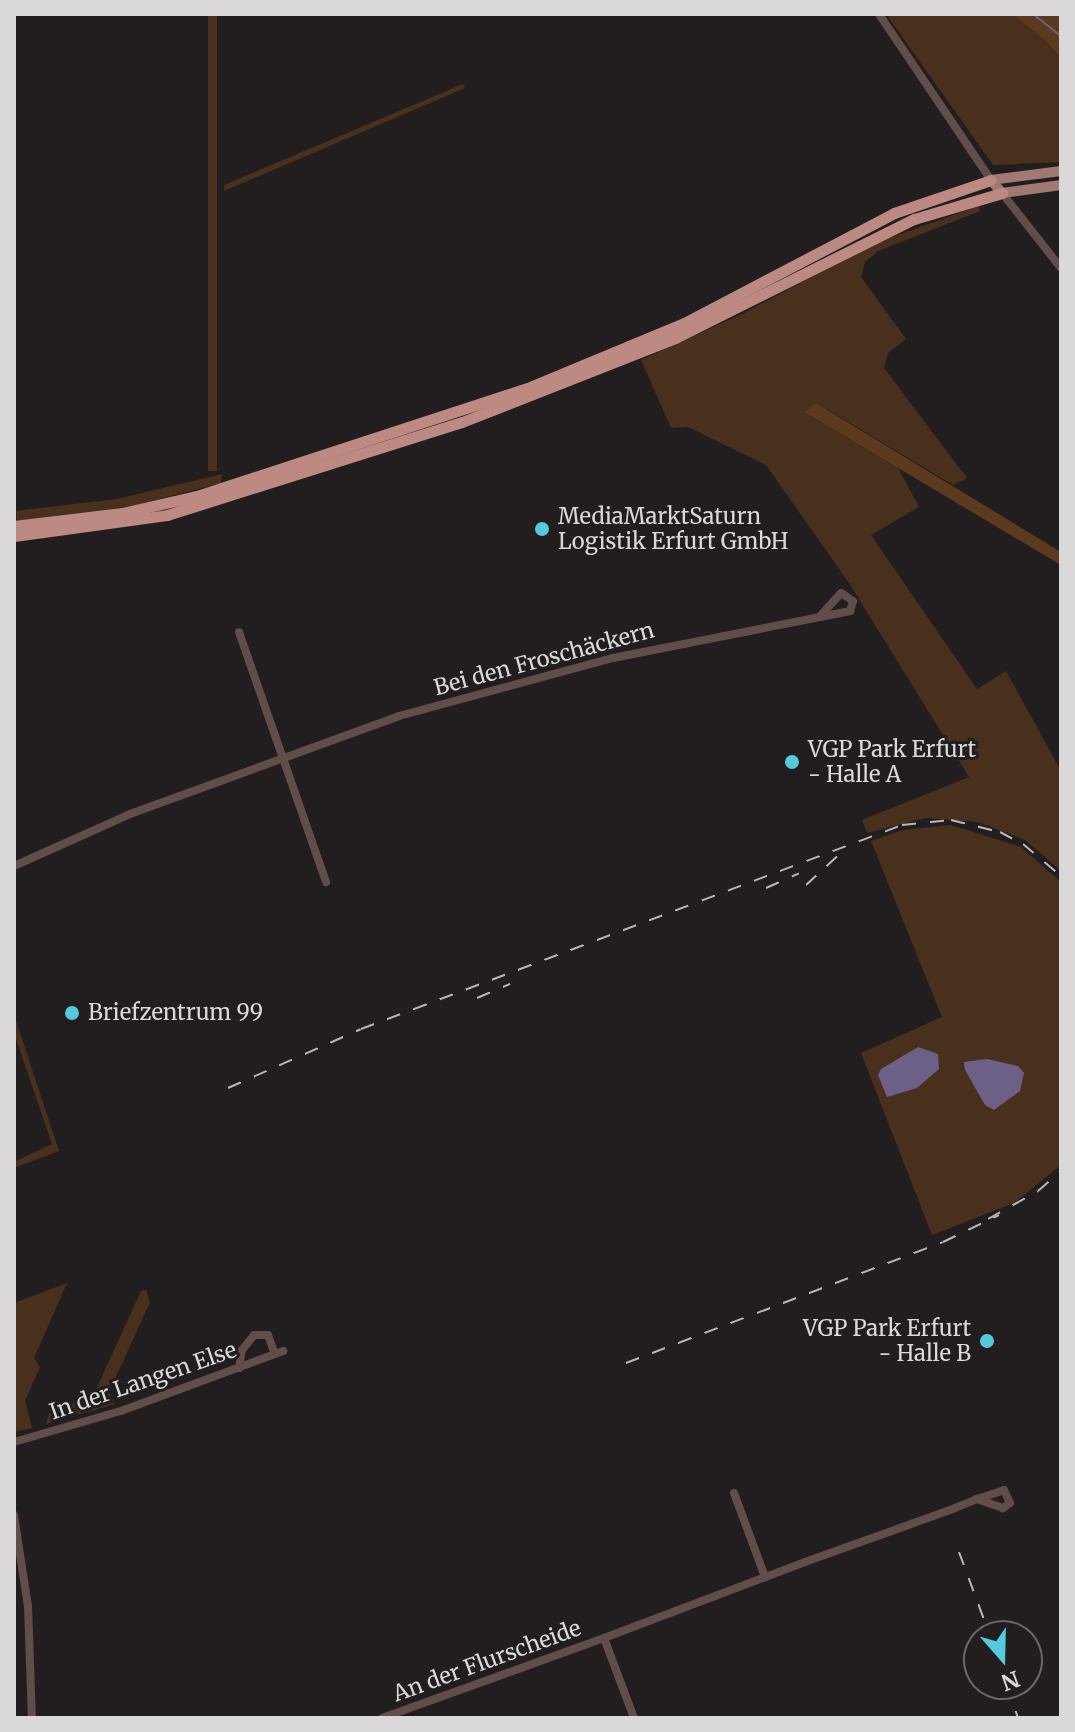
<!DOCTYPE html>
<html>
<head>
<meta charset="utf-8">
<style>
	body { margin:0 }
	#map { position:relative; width:1075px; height:1732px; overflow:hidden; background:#221e1f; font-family:Merriweather,serif }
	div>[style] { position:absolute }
	.green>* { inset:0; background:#48301d; transform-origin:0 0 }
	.forest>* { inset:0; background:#5b3a1e }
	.water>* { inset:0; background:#6d6087 }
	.stream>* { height:2px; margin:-1px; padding:0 1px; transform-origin:1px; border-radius:1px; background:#6d6087 }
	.minor>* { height:8px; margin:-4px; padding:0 4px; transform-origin:4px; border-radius:4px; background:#614d49 }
	.major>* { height:10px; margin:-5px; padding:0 5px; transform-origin:5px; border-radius:5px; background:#a27972 }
	.highway>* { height:11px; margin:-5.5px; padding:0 5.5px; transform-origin:5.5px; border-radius:5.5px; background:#bc8a82 }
	.rail>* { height:2px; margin-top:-1px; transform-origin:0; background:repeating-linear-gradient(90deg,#bab7b8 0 14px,transparent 0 28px) }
	.dots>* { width:22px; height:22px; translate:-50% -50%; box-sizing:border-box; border:4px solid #221e1f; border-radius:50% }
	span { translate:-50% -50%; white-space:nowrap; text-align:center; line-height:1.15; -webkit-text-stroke:6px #221e1f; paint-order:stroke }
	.poi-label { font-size:22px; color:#dbd8d9 }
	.left { translate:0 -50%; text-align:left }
	.right { translate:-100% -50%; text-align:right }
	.street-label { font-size:22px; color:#dbd8d9 }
	.frame { position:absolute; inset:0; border:16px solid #dbd8d9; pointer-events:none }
	.north { position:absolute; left:963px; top:1620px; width:80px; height:80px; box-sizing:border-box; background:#221e1f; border:2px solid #6c6869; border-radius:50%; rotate:160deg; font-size:22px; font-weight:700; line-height:32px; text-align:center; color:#dbd8d9 }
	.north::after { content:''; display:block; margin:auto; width:28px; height:36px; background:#54cadd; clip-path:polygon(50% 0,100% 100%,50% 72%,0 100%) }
</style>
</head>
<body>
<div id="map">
	<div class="green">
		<div style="left:208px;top:14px;width:9px;height:457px"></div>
		<div style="clip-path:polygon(886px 14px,1012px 14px,1046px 41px,1061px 58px,1061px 162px,993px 165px)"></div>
		<div style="clip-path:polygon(463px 84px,465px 88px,224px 191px,224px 185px)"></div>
		<div style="clip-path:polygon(979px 206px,980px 211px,878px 251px,865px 262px,861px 277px,906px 339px,888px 353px,884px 368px,967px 478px,953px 485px,817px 403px,804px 412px,898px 468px,919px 507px,871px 535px,977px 689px,1006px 671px,1061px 771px,1061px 871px,1025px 840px,978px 822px,925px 818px,867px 833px,862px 820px,969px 777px,849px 583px,766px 465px,688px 427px,671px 428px,641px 360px,744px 313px,875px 243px)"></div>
		<div style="clip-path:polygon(222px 474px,221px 483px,133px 506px,17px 521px,16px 511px,117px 499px)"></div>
		<div style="clip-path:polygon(evenodd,951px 825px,1021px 847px,1061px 882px,1061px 1165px,1014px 1203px,932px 1235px,861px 1053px,942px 1017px,871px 841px,903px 830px,951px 825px,998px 1062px,1008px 1067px,985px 1105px,970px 1076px,998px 1062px)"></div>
		<div style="clip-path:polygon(14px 1015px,59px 1151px,14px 1168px,14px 1162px,52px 1144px,14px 1033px)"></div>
		<div style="clip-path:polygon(67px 1283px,34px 1358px,40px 1367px,25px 1401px,32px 1428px,14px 1432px,14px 1303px)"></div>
		<div style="clip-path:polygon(146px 1290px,150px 1302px,109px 1392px,115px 1404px,46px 1424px,49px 1413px,93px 1396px,141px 1291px)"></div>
	</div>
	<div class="forest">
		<div style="clip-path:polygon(1012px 14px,1061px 14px,1061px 58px,1046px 41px)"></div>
		<div style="clip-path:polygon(816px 403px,1061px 552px,1061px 565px,804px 412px)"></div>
	</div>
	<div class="water">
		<div style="clip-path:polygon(918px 1047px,938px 1054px,939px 1069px,917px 1088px,887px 1097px,878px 1075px,881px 1069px)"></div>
		<div style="clip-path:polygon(987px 1059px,1018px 1066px,1024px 1073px,1020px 1091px,994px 1110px,985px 1105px,965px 1070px,964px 1062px)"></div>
	</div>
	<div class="stream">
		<div style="left:1033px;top:14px;width:36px;rotate:38deg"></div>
	</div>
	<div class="minor">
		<div style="left:879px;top:14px;width:200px;rotate:56deg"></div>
		<div style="left:1002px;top:193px;width:95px;rotate:51.8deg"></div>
		<div style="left:239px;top:632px;width:265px;rotate:70.8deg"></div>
		<div style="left:14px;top:866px;width:127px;rotate:-24.1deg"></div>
		<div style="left:130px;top:814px;width:286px;rotate:-20deg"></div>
		<div style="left:399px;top:716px;width:222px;rotate:-15.2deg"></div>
		<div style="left:613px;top:658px;width:242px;rotate:-11.2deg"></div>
		<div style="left:850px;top:611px;width:10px;rotate:-73deg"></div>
		<div style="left:853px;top:601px;width:14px;rotate:-146deg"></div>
		<div style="left:841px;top:593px;width:31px;rotate:132deg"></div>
		<div style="left:239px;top:1368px;width:18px;rotate:-81deg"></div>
		<div style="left:242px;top:1350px;width:19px;rotate:-51deg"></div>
		<div style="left:254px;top:1335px;width:14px"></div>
		<div style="left:268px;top:1335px;width:20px;rotate:70deg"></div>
		<div style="left:14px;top:1442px;width:111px;rotate:-16.2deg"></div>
		<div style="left:121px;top:1411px;width:173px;rotate:-20.3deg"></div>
		<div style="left:734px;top:1493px;width:90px;rotate:69.7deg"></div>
		<div style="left:14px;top:1515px;width:92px;rotate:81.3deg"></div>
		<div style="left:28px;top:1606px;width:112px;rotate:88deg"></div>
		<div style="left:604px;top:1638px;width:85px;rotate:69.4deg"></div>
		<div style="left:382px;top:1718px;width:236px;rotate:-19.8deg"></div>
		<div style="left:604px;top:1638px;width:215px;rotate:-20.7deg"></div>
		<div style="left:805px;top:1562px;width:154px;rotate:-19.7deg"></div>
		<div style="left:950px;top:1510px;width:29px;rotate:-22deg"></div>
		<div style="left:977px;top:1499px;width:28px;rotate:-18deg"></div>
		<div style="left:1004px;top:1490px;width:14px;rotate:65deg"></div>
		<div style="left:1010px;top:1503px;width:9px;rotate:144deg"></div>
		<div style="left:1003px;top:1508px;width:28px;rotate:-161deg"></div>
	</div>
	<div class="major">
		<div style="left:991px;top:180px;width:17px;rotate:50deg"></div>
		<div style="left:1002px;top:193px;width:60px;rotate:-7.7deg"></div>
		<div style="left:991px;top:180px;width:71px;rotate:-7.3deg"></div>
	</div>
	<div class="highway">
		<div style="left:14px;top:526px;width:109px;rotate:-6.9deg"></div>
		<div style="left:122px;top:513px;width:77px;rotate:-12.8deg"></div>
		<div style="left:197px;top:496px;width:345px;rotate:-18.1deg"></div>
		<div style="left:525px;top:389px;width:172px;rotate:-22.5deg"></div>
		<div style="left:684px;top:323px;width:237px;rotate:-27.6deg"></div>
		<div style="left:894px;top:213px;width:102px;rotate:-18.8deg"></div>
		<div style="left:14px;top:536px;width:154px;rotate:-7.8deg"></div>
		<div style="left:167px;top:515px;width:309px;rotate:-17.5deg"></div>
		<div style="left:462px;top:422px;width:229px;rotate:-21.5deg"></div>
		<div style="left:675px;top:338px;width:267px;rotate:-26.5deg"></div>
		<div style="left:914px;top:219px;width:92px;rotate:-16.5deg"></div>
	</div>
	<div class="rail">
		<div style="left:806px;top:885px;width:52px;rotate:-42.6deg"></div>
		<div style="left:766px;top:888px;width:36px;rotate:-24deg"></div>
		<div style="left:477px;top:998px;width:36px;rotate:-23deg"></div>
		<div style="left:228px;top:1088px;width:145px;rotate:-23.9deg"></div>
		<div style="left:361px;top:1029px;width:578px;rotate:-20.66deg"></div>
		<div style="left:902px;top:825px;width:49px;rotate:-5.8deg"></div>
		<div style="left:951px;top:820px;width:50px;rotate:13.8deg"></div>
		<div style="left:1000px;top:832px;width:26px;rotate:28deg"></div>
		<div style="left:1023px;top:844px;width:50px;rotate:40.1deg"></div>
		<div style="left:988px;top:1219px;width:57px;rotate:-29.2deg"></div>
		<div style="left:1038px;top:1191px;width:30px;rotate:-41deg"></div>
		<div style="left:626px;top:1363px;width:339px;rotate:-20.9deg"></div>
		<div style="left:943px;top:1242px;width:62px;rotate:-25.7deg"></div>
		<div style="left:959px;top:1552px;width:90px;rotate:69.7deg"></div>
		<div style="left:1008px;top:1684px;width:35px;rotate:74deg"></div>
		<div style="left:1059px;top:1718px;width:4px;rotate:-63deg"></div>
	</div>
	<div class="dots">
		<div style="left:542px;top:529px;background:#54cadd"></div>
		<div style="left:792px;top:762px;background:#54cadd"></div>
		<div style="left:72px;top:1013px;background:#54cadd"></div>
		<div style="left:987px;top:1341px;background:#54cadd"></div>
	</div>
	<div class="poi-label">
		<span class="left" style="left:558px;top:529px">MediaMarktSaturn<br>Logistik Erfurt GmbH</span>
		<span class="left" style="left:808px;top:762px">VGP Park Erfurt<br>- Halle A</span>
		<span class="left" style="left:88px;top:1013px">Briefzentrum 99</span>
		<span class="right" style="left:971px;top:1341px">VGP Park Erfurt<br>- Halle B</span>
	</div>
	<div class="street-label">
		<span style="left:544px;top:659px;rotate:-15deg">Bei den Froschäckern</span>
		<span style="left:143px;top:1381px;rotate:-19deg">In der Langen Else</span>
		<span style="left:487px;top:1661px;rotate:-20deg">An der Flurscheide</span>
	</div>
	<div class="frame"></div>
	<div class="north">N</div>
</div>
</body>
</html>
